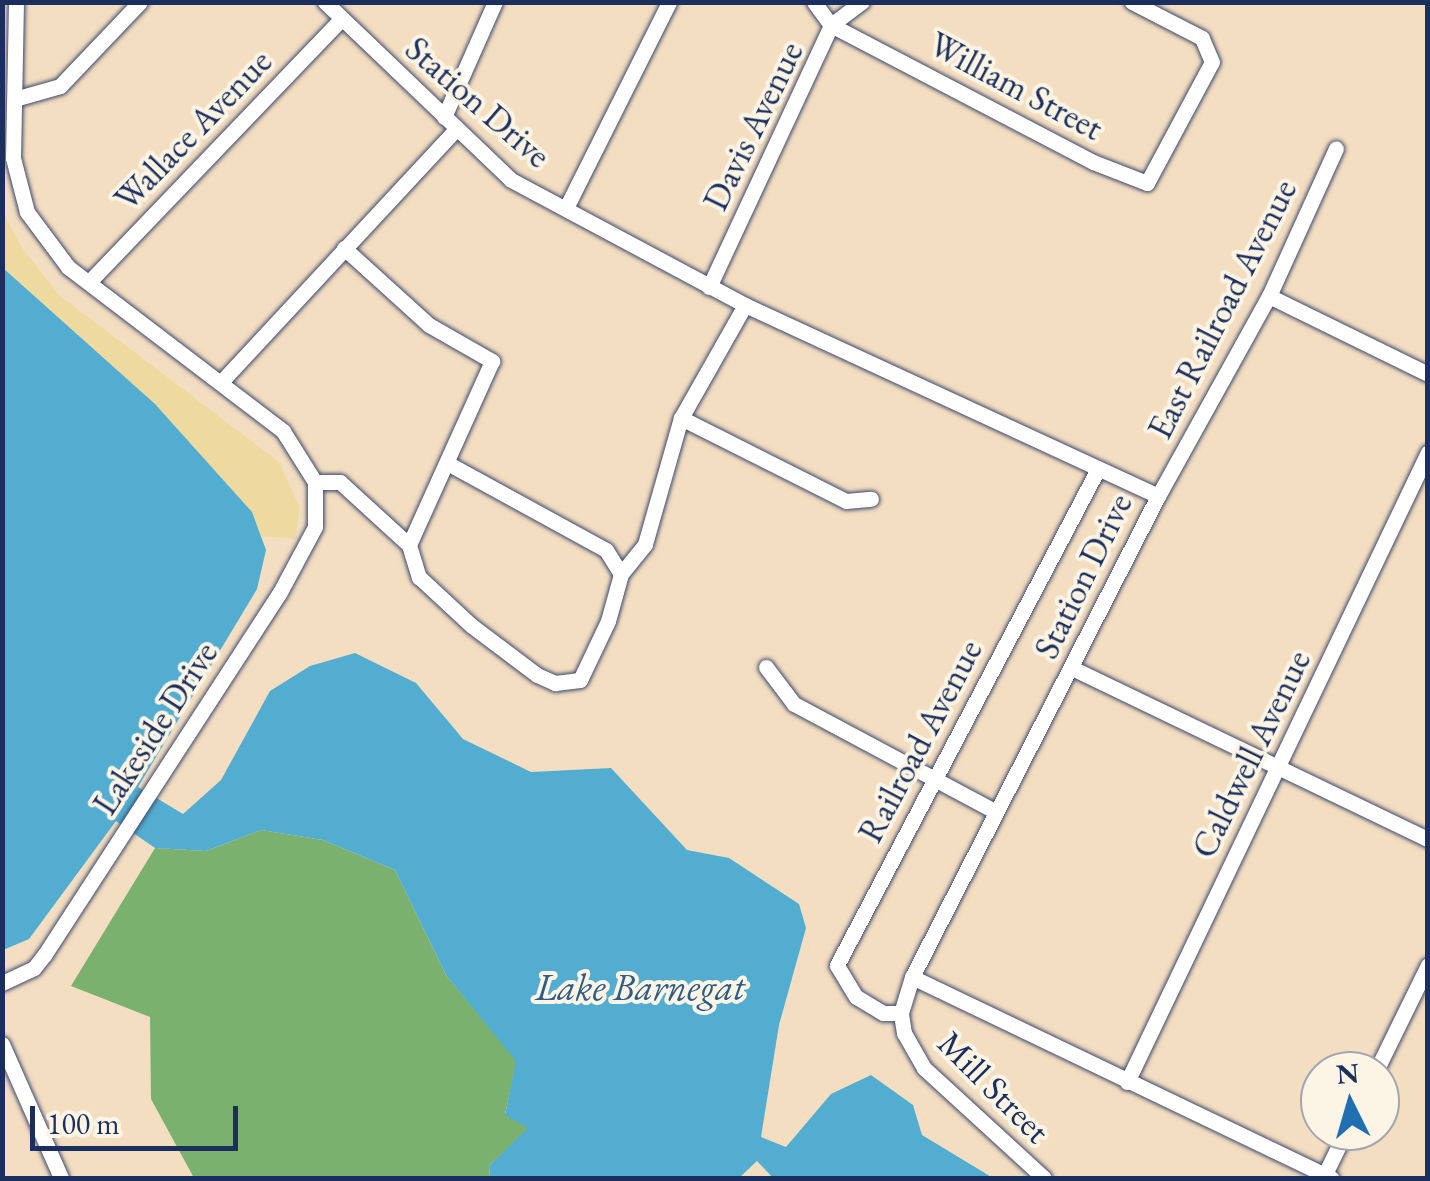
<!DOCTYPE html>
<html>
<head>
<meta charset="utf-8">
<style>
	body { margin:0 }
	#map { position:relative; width:1430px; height:1181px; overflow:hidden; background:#f4dec1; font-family:"EB Garamond",serif }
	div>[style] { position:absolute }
	.forest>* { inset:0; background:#7ab16e }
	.sand>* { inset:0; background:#eeda9e }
	.water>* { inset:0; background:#53add1 }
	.roads { filter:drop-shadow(0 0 2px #3c496d) drop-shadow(0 0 2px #3c496d) }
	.minor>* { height:15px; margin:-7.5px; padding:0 7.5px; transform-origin:7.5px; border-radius:7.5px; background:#fff }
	span { translate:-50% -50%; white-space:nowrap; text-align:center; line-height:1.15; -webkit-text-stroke:8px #fcf5e5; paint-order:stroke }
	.street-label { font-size:35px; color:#1b2f5e }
	.water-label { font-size:38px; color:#2f5b86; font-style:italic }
	.frame { position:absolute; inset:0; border:5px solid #1b2f5e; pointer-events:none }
	.north { position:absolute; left:1300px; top:1051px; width:100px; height:100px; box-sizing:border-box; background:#fcf5e5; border:2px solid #a2a6af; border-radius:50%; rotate:355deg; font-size:28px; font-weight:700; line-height:40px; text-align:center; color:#1b2f5e }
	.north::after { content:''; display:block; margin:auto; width:35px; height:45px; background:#1f6fb2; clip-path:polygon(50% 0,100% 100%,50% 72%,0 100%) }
	.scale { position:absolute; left:30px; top:1106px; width:208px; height:45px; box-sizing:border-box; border:5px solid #1b2f5e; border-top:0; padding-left:12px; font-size:30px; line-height:35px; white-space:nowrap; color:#1b2f5e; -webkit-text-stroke:8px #fcf5e5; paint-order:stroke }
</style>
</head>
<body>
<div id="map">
	<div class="forest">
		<div style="clip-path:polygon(261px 830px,323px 840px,395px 870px,446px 975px,517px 1061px,505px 1114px,529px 1128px,489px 1166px,490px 1178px,194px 1178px,151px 1099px,150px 1017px,71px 986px,155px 848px,206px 851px)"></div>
	</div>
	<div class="sand">
		<div style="clip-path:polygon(2px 210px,22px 248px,59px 295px,279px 462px,300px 508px,295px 539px,261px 536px,252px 512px,155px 404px,3px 268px)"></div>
	</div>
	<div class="water">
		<div style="clip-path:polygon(3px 268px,155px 404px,252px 512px,266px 550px,257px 589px,138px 787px,183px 814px,221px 780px,270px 691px,310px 666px,355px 653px,416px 683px,463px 739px,531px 772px,611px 768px,687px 850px,729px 858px,799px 904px,806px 928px,779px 1025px,761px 1137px,786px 1147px,831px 1094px,871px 1075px,913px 1105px,922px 1135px,993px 1178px,773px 1178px,757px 1161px,739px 1178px,490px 1178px,489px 1166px,528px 1128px,505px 1115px,516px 1061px,446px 975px,395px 870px,323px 840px,261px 830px,206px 851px,155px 848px,116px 821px,29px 939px,3px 950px)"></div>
	</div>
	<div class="roads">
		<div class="minor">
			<div style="left:325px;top:2px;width:257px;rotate:43.7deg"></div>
			<div style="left:511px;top:180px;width:265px;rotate:28.1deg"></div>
			<div style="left:745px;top:305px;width:455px;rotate:24.8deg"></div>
			<div style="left:814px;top:2px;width:29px;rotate:54deg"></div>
			<div style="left:831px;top:25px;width:296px;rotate:27.6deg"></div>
			<div style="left:1093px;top:162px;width:58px;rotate:21.3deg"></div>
			<div style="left:1147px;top:183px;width:137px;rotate:-61.8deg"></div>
			<div style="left:1212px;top:62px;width:26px;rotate:-113deg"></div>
			<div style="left:1202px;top:38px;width:79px;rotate:-152.8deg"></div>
			<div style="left:18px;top:98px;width:44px;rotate:-15.9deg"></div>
			<div style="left:60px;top:86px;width:116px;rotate:-46.4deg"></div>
			<div style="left:444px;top:117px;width:126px;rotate:-66.1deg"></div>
			<div style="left:566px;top:208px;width:230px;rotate:-63.4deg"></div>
			<div style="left:344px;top:248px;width:115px;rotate:42.2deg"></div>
			<div style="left:429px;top:325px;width:73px;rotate:29.7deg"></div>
			<div style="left:492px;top:361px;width:202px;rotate:114.3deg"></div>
			<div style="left:89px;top:282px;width:364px;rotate:-46.2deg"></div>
			<div style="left:709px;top:287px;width:289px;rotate:-65deg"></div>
			<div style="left:831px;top:25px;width:39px;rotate:-37deg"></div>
			<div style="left:1269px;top:296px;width:177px;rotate:26.1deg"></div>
			<div style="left:221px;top:382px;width:344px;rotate:-47.1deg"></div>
			<div style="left:681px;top:418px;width:185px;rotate:26.7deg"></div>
			<div style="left:846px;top:501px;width:25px;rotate:-5deg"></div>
			<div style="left:449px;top:464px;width:179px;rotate:28.7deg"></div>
			<div style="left:606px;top:550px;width:28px;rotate:58deg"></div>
			<div style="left:315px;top:482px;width:25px"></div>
			<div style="left:340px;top:482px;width:93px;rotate:42.4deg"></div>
			<div style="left:409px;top:545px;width:34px;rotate:73deg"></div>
			<div style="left:419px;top:577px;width:72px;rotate:42.8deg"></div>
			<div style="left:472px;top:626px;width:81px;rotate:37deg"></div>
			<div style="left:537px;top:675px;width:20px;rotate:24deg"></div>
			<div style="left:555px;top:683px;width:25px;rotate:-7deg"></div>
			<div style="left:580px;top:680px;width:65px;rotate:-64.6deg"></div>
			<div style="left:608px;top:621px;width:49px;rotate:-74.5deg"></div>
			<div style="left:621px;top:574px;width:38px;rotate:-51deg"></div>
			<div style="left:645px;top:544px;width:131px;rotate:-74.1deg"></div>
			<div style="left:681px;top:418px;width:130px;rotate:-60.5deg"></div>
			<div style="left:766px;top:667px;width:46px;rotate:52.9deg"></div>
			<div style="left:794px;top:704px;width:229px;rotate:28.1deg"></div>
			<div style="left:1072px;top:668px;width:395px;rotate:25.7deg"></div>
			<div style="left:912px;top:977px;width:465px;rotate:25.6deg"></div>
			<div style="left:2px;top:983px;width:35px;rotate:-25deg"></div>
			<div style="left:34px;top:968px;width:18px;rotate:-52deg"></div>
			<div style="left:45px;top:954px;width:429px;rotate:-57deg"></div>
			<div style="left:279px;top:594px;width:76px;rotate:-61.8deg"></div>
			<div style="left:315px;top:527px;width:45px;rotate:-90deg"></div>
			<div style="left:315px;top:482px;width:60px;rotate:-122.1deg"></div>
			<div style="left:283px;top:431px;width:270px;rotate:-142.7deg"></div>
			<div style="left:68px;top:267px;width:69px;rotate:-126.7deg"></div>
			<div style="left:27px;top:212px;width:56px;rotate:-104.5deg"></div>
			<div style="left:13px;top:158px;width:156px;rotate:-88.9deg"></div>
			<div style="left:901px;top:1013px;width:18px;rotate:180deg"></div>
			<div style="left:883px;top:1013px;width:31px;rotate:-149deg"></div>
			<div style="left:856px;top:997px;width:37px;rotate:-121deg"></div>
			<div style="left:837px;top:965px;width:560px;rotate:-62.25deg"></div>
			<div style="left:2px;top:1044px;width:146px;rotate:66.2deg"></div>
			<div style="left:1376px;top:1071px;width:118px;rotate:-63.9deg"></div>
			<div style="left:1127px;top:1082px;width:698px;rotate:-64.46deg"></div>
			<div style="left:1044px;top:1178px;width:163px;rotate:-137.5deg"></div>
			<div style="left:924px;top:1068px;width:40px;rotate:-119.7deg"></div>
			<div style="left:904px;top:1033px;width:20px;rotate:-99deg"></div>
			<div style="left:901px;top:1013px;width:38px;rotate:-73deg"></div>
			<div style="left:912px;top:977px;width:540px;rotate:-62.91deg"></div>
			<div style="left:1158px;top:496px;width:229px;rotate:-61deg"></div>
			<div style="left:1269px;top:296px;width:162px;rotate:-65.6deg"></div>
			<div style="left:1323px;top:1178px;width:52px;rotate:-63.9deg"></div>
		</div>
	</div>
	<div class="street-label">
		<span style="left:1016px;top:86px;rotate:28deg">William Street</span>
		<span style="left:478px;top:102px;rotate:41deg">Station Drive</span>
		<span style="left:753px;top:126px;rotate:-64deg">Davis Avenue</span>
		<span style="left:193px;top:130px;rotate:-46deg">Wallace Avenue</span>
		<span style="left:1222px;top:309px;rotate:-63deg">East Railroad Avenue</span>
		<span style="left:1083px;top:576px;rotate:-64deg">Station Drive</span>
		<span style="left:155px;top:728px;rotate:-57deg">Lakeside Drive</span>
		<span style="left:920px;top:741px;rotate:-62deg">Railroad Avenue</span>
		<span style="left:1251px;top:754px;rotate:-64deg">Caldwell Avenue</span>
		<span style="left:994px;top:1087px;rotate:45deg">Mill Street</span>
	</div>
	<div class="water-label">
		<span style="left:640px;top:987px">Lake Barnegat</span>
	</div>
	<div class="frame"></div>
	<div class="north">N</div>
	<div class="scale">100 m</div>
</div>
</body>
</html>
